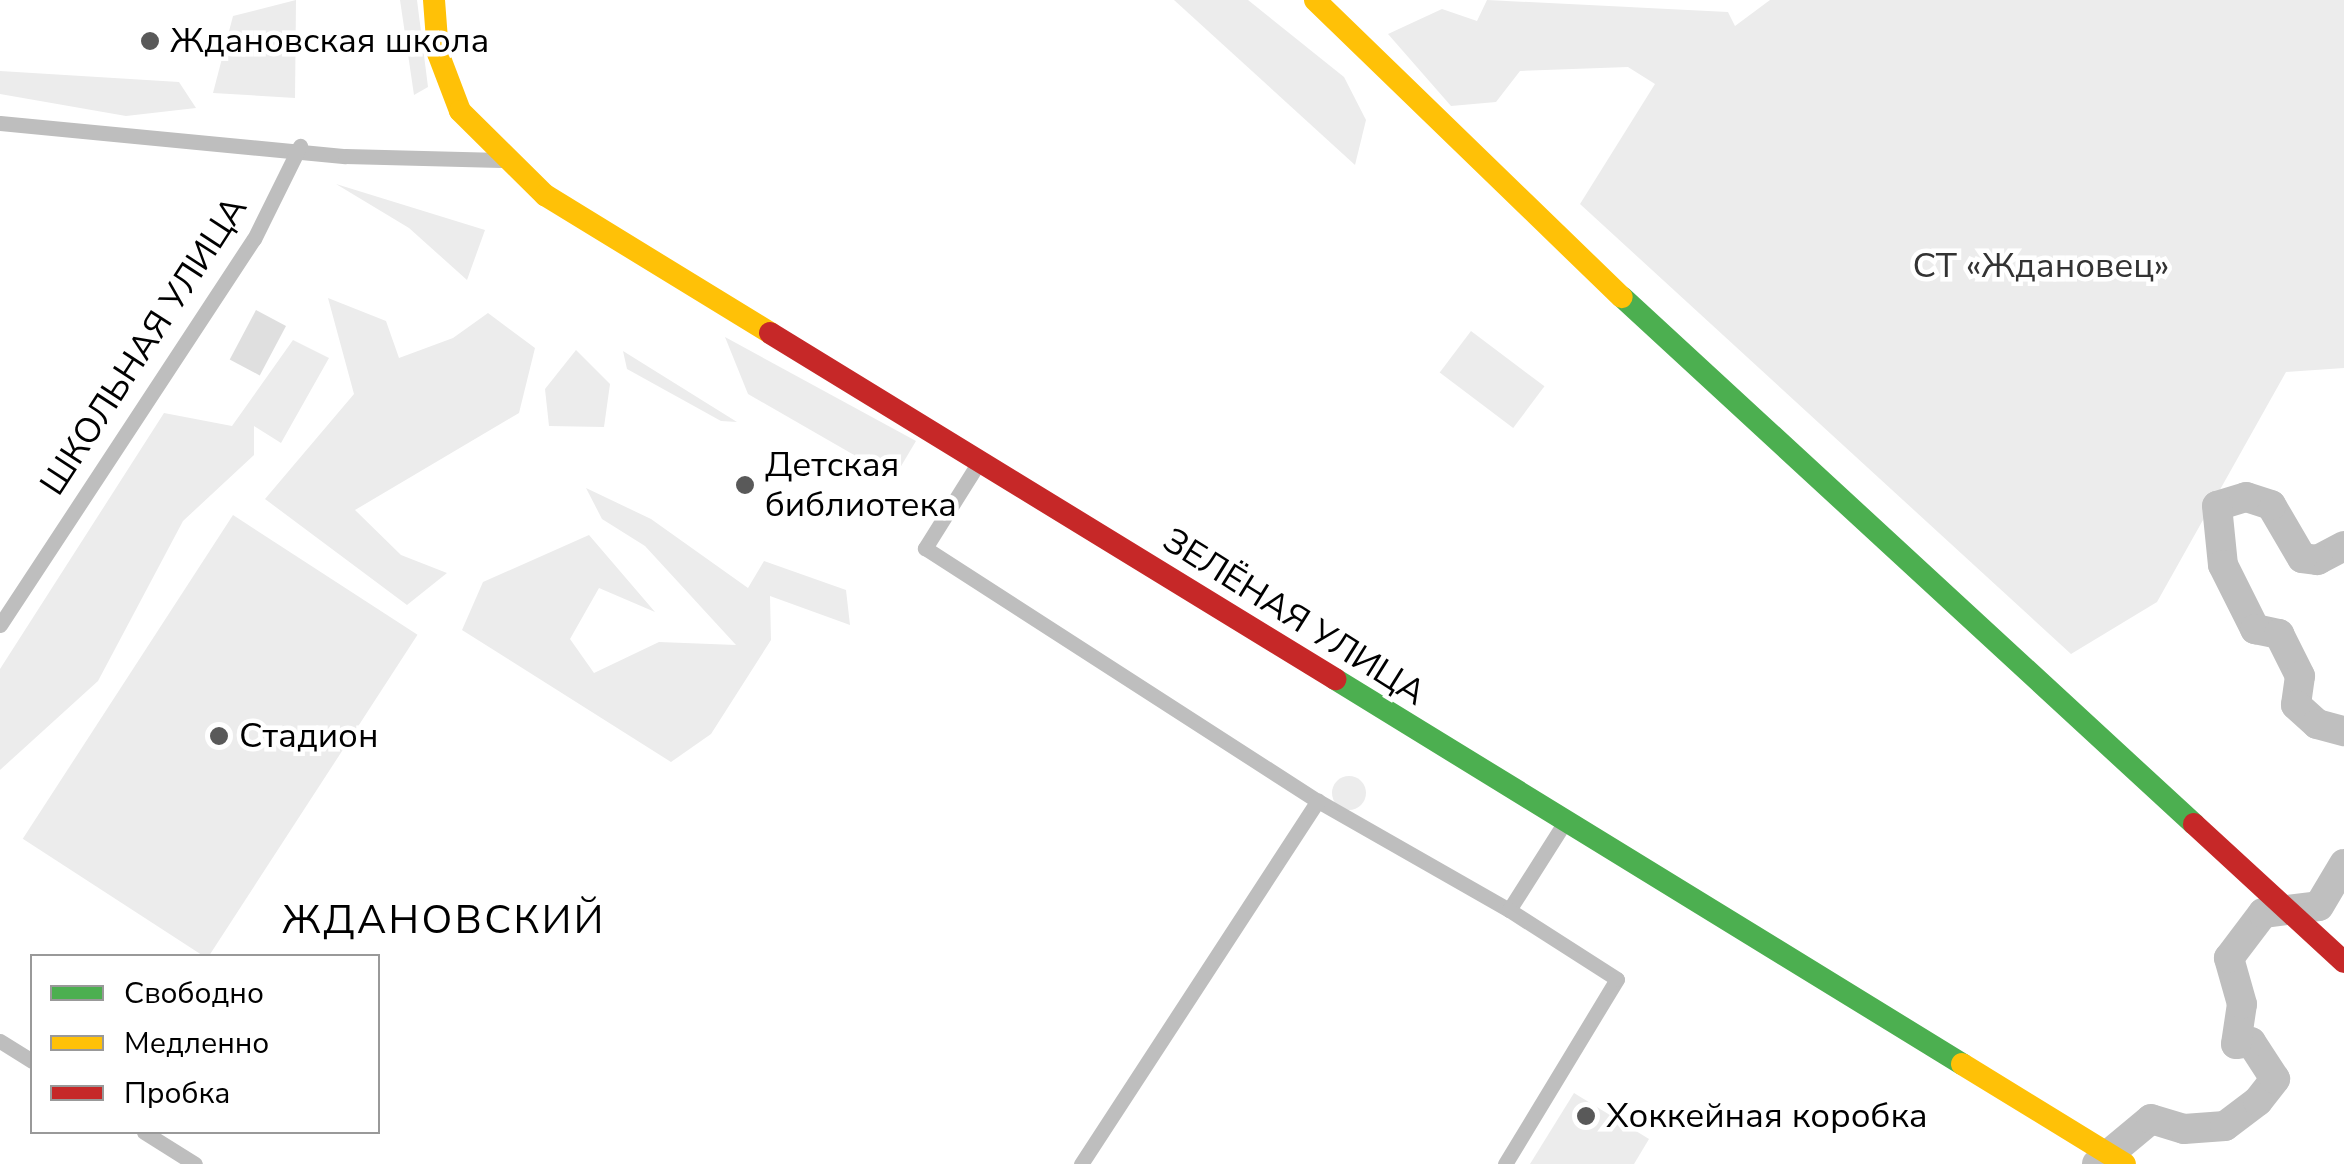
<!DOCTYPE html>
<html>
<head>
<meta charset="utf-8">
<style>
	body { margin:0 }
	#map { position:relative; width:2344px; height:1164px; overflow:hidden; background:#fff; font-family:"Nunito Sans",sans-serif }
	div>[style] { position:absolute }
	.green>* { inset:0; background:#ececec; transform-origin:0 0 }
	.round { border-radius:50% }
	.river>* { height:30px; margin:-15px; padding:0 15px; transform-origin:15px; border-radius:15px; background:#bfbfbf }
	.building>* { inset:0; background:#dfdfdf; transform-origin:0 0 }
	.street>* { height:15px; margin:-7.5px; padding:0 7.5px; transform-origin:7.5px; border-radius:7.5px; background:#bebebe }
	.fast>* { height:22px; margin:-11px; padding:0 11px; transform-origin:11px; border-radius:11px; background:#4caf50 }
	.slow>* { height:22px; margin:-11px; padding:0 11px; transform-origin:11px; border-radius:11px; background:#ffc107 }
	.jam>* { height:22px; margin:-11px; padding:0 11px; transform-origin:11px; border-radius:11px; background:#c62828 }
	.dots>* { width:28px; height:28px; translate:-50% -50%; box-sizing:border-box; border:5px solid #fff; border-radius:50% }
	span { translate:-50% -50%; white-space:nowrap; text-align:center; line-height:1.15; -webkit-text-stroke:9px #fff; paint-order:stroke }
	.poi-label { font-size:35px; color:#000 }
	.left { translate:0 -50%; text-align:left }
	.park-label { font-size:35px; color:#333 }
	.street-label { font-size:35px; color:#000 }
	.quarter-label { font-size:40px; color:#000; letter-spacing:2.5px }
	.legend { position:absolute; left:30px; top:954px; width:350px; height:180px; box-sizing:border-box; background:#fff; border:2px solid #999; margin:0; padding:12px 18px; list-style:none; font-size:30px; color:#000 }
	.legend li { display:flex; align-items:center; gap:20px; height:50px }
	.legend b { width:50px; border:2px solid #999 }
</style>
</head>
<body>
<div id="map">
	<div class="green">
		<div style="clip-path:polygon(296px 0,295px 98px,213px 93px,233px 16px)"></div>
		<div style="clip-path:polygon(400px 0,417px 0,428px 87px,414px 95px)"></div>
		<div style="clip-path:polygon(1174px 0,1248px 0,1344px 77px,1366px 120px,1355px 165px)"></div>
		<div style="clip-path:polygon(1487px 0,1728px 12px,1735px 26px,1770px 0,2344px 0,2344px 368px,2286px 372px,2157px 602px,2071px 654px,1580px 204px,1655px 84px,1628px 67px,1520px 71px,1496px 102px,1451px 106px,1388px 34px,1442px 9px,1477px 21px)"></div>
		<div style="clip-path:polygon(0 71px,179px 82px,196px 108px,126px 116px,0 94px)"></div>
		<div style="clip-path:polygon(336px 184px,485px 230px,467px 280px,409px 228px)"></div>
		<div style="clip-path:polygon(328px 298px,386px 321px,399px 358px,453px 338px,488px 313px,535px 348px,519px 413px,355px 510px,401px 555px,447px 573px,407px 605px,265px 499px,354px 394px)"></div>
		<div style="left:1471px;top:331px;width:92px;height:52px;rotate:37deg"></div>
		<div style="clip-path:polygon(725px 337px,916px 441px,894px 478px,748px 394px)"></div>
		<div style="clip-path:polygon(293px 340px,329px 358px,281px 443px,254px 426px,254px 455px,183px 521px,98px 681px,0 770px,0 669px,164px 413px,232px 426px)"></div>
		<div style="clip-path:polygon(576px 350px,610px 384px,604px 427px,549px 426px,545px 389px)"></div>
		<div style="clip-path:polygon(623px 351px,737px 422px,721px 421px,627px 369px)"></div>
		<div style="clip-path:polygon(586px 488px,651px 519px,748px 588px,764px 561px,846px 590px,850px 625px,770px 596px,771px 640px,711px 734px,671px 762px,462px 630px,483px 582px,589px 535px,655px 612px,599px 588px,570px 639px,594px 673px,659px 642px,736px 645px,645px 546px,602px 519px)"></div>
		<div style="left:233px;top:515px;width:220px;height:386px;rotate:33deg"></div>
		<div class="round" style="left:1332px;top:776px;width:34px;height:34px"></div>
		<div style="clip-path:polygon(1574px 1093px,1649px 1139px,1634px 1164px,1530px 1164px)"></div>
	</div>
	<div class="river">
		<div style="left:2344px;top:546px;width:30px;rotate:152deg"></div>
		<div style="left:2318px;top:560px;width:16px;rotate:-173deg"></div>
		<div style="left:2302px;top:558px;width:61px;rotate:-120.3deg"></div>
		<div style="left:2271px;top:505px;width:26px;rotate:-162deg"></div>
		<div style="left:2246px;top:497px;width:30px;rotate:163deg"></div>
		<div style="left:2217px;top:506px;width:59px;rotate:84.2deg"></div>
		<div style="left:2223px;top:565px;width:72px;rotate:63.4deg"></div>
		<div style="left:2255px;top:629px;width:25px;rotate:12deg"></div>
		<div style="left:2279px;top:634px;width:47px;rotate:63.4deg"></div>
		<div style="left:2300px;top:676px;width:29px;rotate:98deg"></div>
		<div style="left:2296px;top:705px;width:28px;rotate:42deg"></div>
		<div style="left:2317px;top:724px;width:28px;rotate:15deg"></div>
		<div style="left:2097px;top:1164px;width:70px;rotate:-39.8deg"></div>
		<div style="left:2151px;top:1119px;width:34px;rotate:17deg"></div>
		<div style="left:2184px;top:1129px;width:41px;rotate:-4.2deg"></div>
		<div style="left:2225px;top:1126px;width:41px;rotate:-37.1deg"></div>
		<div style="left:2258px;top:1101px;width:28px;rotate:-52deg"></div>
		<div style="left:2275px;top:1079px;width:44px;rotate:-123deg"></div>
		<div style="left:2251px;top:1042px;width:15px;rotate:172deg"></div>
		<div style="left:2236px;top:1044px;width:40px;rotate:-81.5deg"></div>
		<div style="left:2242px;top:1004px;width:48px;rotate:-105.8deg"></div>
		<div style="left:2229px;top:958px;width:56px;rotate:-52.9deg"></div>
		<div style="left:2263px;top:913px;width:56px;rotate:-7.1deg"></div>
		<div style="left:2319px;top:906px;width:49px;rotate:-59.2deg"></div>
	</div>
	<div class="building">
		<div style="left:256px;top:310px;width:34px;height:56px;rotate:28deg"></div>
	</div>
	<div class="street">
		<div style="left:0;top:123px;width:347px;rotate:5.5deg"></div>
		<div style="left:345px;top:156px;width:156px;rotate:1.5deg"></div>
		<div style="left:979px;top:462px;width:102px;rotate:122.1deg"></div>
		<div style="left:925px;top:548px;width:467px;rotate:32.8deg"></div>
		<div style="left:1318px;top:801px;width:220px;rotate:29.7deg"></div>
		<div style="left:1509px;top:910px;width:101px;rotate:-57.6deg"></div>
		<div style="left:0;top:625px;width:462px;rotate:-56.7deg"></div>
		<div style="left:254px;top:239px;width:104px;rotate:-63.7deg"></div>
		<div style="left:0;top:1041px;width:38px;rotate:32deg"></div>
		<div style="left:144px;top:1132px;width:60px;rotate:32.1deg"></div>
		<div style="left:1081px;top:1164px;width:434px;rotate:-56.9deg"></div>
		<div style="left:1505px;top:1164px;width:216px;rotate:-58.8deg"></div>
		<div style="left:1617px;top:979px;width:128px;rotate:-147.4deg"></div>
	</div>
	<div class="fast">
		<div style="left:1622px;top:297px;width:778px;rotate:42.66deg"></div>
		<div style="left:1335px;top:679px;width:736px;rotate:31.55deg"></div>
	</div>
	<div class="slow">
		<div style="left:434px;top:0;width:53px;rotate:85.7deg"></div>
		<div style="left:438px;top:53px;width:62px;rotate:69.2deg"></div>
		<div style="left:460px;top:111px;width:120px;rotate:44.7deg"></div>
		<div style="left:545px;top:195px;width:264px;rotate:31.5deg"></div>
		<div style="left:1315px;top:0;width:427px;rotate:44.1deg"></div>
		<div style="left:1962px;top:1064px;width:191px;rotate:31.5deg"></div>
	</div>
	<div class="jam">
		<div style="left:770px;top:333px;width:663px;rotate:31.48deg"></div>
		<div style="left:2194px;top:824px;width:204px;rotate:42.6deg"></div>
	</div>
	<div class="dots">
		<div style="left:150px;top:41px;background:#595959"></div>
		<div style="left:745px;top:485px;background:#595959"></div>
		<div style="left:219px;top:736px;background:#595959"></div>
		<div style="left:1586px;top:1116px;background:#595959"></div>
	</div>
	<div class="poi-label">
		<span class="left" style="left:170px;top:41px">Ждановская школа</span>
		<span class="left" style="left:765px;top:485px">Детская<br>библиотека</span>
		<span class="left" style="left:239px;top:736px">Стадион</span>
		<span class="left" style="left:1606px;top:1116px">Хоккейная коробка</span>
	</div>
	<div class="park-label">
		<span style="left:2041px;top:266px">СТ «Ждановец»</span>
	</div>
	<div class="street-label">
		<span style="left:144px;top:346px;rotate:-57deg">ШКОЛЬНАЯ УЛИЦА</span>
		<span style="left:1294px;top:617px;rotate:32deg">ЗЕЛЁНАЯ УЛИЦА</span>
	</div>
	<div class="quarter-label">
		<span style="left:444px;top:920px">ЖДАНОВСКИЙ</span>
	</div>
	<ul class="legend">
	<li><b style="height:12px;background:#4caf50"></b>Свободно</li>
	<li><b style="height:12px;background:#ffc107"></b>Медленно</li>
	<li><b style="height:12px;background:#c62828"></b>Пробка</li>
	</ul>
</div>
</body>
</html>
